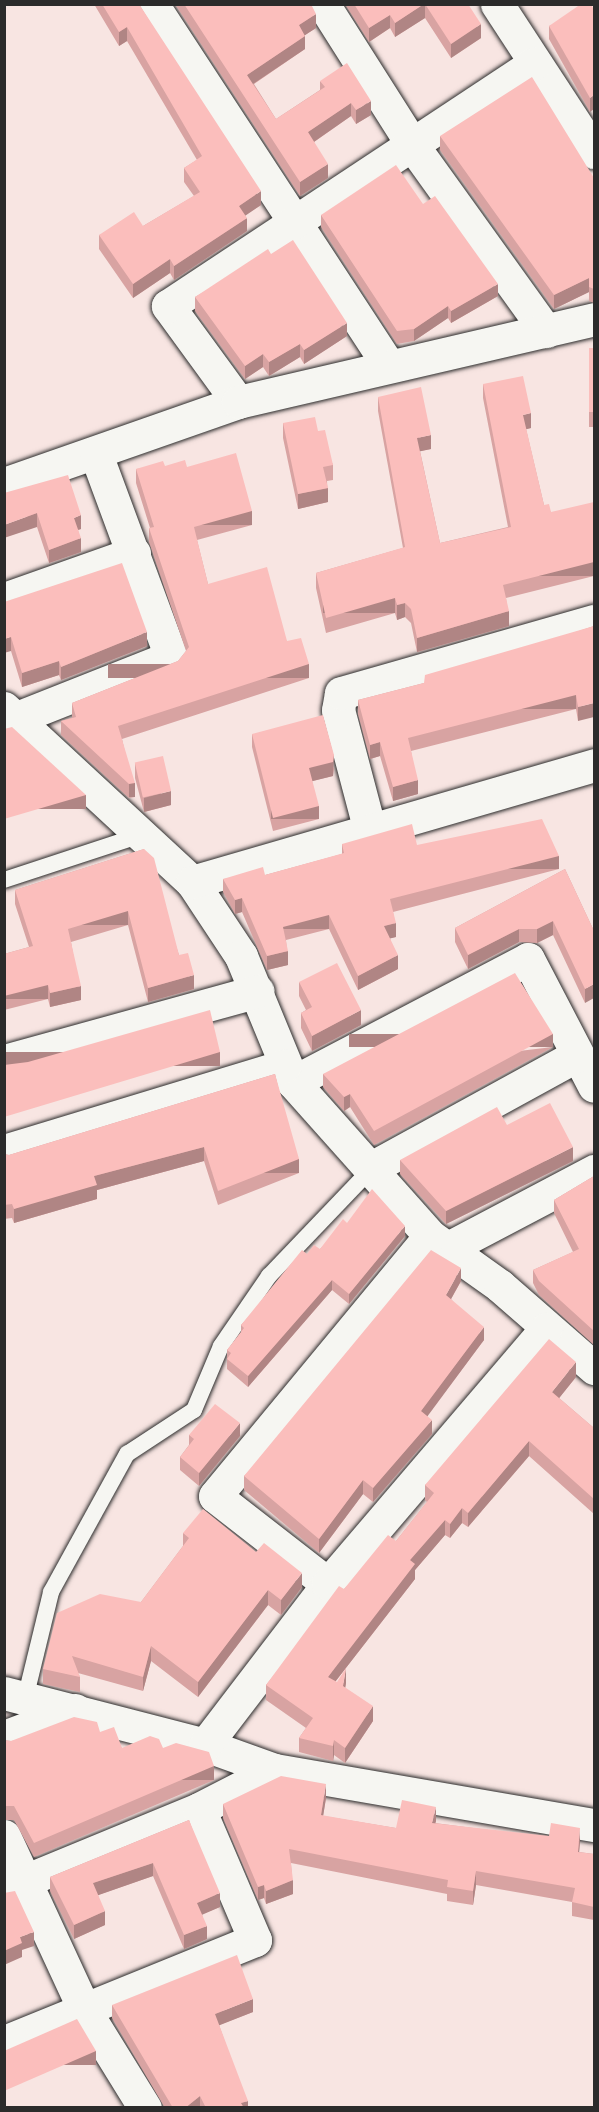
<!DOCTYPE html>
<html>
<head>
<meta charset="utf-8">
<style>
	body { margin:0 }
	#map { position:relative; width:599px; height:2112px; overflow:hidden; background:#f8e5e2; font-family:Itim,sans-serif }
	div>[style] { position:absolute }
	.roads { filter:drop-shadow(0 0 2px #2b2b2b) drop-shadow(0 0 2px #2b2b2b) }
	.lane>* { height:16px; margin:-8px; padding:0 8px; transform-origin:8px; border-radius:8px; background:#f6f6f2 }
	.street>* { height:33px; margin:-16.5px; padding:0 16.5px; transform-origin:16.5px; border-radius:16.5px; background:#f6f6f2 }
	.wall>* { inset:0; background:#d8a3a2; transform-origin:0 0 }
	.shaded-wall>* { inset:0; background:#b08584; transform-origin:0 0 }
	.building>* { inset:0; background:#fbbebc; transform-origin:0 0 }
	span { translate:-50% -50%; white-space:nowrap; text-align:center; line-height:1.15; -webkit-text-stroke:4.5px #f6f6f2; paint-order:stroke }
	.frame { position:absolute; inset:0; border:6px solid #2b2b2b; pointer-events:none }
</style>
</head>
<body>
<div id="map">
	<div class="roads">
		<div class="lane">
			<div style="left:4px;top:880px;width:147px;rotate:-18.2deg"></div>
			<div style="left:25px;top:1699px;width:110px;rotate:-76.3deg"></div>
			<div style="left:51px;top:1592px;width:158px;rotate:-61.2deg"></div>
			<div style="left:127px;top:1454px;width:80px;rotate:-33.3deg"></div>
			<div style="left:194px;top:1410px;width:69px;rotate:-67.1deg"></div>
			<div style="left:221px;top:1346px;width:85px;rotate:-55.6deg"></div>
			<div style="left:269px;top:1276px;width:151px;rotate:-46.3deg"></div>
		</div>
		<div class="street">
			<div style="left:152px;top:4px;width:429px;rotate:56.8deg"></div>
			<div style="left:323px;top:4px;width:168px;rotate:57.6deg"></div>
			<div style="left:413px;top:146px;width:228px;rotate:54.3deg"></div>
			<div style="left:497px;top:4px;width:177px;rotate:56.8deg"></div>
			<div style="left:238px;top:402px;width:119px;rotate:-126.1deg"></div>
			<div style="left:168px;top:306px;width:440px;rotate:-33.5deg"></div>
			<div style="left:4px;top:484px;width:248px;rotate:-19.3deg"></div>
			<div style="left:238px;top:402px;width:366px;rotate:-13.1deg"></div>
			<div style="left:4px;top:599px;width:138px;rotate:-19.5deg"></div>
			<div style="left:4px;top:708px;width:256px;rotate:42.8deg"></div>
			<div style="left:192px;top:882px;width:89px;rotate:56.5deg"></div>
			<div style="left:241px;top:956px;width:136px;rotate:67.6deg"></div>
			<div style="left:293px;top:1082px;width:206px;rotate:48.3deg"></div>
			<div style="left:430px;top:1236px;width:86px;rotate:35.5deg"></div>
			<div style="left:500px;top:1286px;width:125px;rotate:41.1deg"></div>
			<div style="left:4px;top:723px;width:180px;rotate:-21.6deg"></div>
			<div style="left:171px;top:657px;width:216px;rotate:-110.3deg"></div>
			<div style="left:369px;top:827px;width:121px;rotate:-104.8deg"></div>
			<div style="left:338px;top:710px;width:17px;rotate:-80deg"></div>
			<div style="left:341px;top:693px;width:263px;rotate:-15.9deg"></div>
			<div style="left:192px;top:882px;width:419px;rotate:-16.2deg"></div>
			<div style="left:4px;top:1061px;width:263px;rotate:-15.4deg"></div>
			<div style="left:293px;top:1082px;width:265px;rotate:-27.6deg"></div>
			<div style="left:528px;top:959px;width:143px;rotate:62.5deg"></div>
			<div style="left:4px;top:1151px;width:293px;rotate:-16.9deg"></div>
			<div style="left:373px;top:1167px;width:231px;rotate:-28.7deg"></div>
			<div style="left:448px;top:1248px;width:165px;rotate:-27.8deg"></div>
			<div style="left:328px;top:1584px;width:143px;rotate:-142.1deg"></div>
			<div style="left:215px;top:1496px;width:337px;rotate:-50.4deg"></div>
			<div style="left:4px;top:1693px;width:208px;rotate:14.5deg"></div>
			<div style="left:205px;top:1745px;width:74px;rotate:19.7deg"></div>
			<div style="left:275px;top:1770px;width:324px;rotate:9.8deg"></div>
			<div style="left:4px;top:1737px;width:76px;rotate:-20.8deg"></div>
			<div style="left:205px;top:1745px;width:203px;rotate:-52.6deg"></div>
			<div style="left:328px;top:1584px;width:335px;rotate:-49.5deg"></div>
			<div style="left:4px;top:1836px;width:193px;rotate:65.2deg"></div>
			<div style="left:85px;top:2011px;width:114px;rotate:58.3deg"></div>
			<div style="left:5px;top:1889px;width:210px;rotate:-22.4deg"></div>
			<div style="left:199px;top:1809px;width:85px;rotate:-27.2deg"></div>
			<div style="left:4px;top:2042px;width:271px;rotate:-22.1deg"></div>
			<div style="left:255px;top:1940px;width:142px;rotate:-113.1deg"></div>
		</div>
	</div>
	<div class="wall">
		<div style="clip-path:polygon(94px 4px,139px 4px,261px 205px,245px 215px,247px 231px,174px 280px,170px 273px,133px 298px,99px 249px,99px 235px,143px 226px,194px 196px,184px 182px,184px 168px,197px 160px,127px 41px,119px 46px)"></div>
		<div style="clip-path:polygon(175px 4px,311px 4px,316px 28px,305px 35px,305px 49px,254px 84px,276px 119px,320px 90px,320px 81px,371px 115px,356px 124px,351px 116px,314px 142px,328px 178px,300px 196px)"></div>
		<div style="clip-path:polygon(345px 4px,468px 4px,481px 38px,451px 58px,425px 18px,395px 37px,390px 28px,369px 42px)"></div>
		<div style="clip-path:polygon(594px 10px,590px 112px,549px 39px,549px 26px)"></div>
		<div style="clip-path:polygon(440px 136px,594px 178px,594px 303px,589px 301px,589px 292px,554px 309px,440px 150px)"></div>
		<div style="clip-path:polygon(423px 204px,498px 296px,451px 323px,448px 318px,414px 341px,397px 344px,321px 227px,321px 215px)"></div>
		<div style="clip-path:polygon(271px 254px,347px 336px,304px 364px,300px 357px,269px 376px,263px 367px,245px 379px,195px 311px,195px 297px)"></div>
		<div style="left:594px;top:348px;width:79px;height:5px;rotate:90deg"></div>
		<div style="clip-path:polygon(483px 384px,531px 428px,526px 429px,544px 505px,551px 512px,594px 576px,506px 598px,509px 626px,417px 652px,411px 623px,405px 617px,397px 620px,395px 613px,326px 633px,316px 588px,316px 573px,403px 548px,378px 411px,378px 397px,431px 449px,420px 451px,440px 543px,508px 527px,483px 398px)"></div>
		<div style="clip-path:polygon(283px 423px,318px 431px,333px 465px,333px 480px,327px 481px,328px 502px,298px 509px,283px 438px)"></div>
		<div style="clip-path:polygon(165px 466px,187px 467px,252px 525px,197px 540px,208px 584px,287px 641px,309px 678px,122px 739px,135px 797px,129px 798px,61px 735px,61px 721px,72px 718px,72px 703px,178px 661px,186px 651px,149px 542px,149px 528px,150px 528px,136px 483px,136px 469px)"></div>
		<div style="clip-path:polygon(4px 493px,81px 529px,78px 530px,81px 552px,49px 563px,37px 527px)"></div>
		<div style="clip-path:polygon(4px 602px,147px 646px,61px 680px,59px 675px,22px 687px,11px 651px)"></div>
		<div style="clip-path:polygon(594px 626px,578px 721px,576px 709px,411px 751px,418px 794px,393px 801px,380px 756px,370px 759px,358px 714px,358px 700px,424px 683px)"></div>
		<div style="clip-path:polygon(252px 734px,334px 768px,333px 776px,312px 781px,319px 819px,273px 831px,252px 747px)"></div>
		<div style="clip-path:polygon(135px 763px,171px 805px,144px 812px,135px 778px)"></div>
		<div style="clip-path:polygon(342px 844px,417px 845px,559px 869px,393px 912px,396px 937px,390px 938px,398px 969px,358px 990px,329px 929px,286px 940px,288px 965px,267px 970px,242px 912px,235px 914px,223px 892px,223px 879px,265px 875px,342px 854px)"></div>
		<div style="clip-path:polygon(144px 849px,179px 955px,194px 989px,148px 1002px,128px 925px,71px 942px,81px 1000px,50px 1007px,48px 999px,4px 1010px,4px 954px,29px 947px,15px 904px,15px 890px)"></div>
		<div style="clip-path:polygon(565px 869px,594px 931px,585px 1003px,553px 935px,537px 943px,519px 942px,468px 969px,455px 942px,455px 928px)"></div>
		<div style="clip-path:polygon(299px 982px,361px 1025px,312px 1051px,301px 1028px,301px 1013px,306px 1010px,299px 996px)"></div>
		<div style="clip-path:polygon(553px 1047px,374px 1145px,350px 1107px,344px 1111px,323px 1087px,323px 1074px)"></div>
		<div style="clip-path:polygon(275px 1074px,299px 1173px,218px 1205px,204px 1161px,97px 1190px,97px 1199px,14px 1223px,12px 1218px,4px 1219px,4px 1154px,9px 1155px)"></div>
		<div style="clip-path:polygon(400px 1160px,573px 1161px,446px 1224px,400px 1174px)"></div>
		<div style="clip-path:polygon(594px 1176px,594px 1345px,539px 1295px,533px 1283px,533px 1270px,573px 1252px,554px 1213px,554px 1200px)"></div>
		<div style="clip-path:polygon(347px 1223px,405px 1236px,349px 1304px,332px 1290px,248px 1387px,227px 1369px,227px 1350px,241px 1333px,241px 1325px,307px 1254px,320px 1249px)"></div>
		<div style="clip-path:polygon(461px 1281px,451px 1299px,484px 1340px,427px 1416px,432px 1434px,373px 1502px,363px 1494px,319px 1553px,244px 1490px,244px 1476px)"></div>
		<div style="clip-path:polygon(576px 1377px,559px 1398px,594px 1428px,594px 1514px,529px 1456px,468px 1527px,462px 1523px,450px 1538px,445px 1535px,415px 1570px,415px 1579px,335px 1682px,346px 1683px,345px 1688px,373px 1721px,345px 1763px,334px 1755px,333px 1761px,299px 1752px,299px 1738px,306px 1728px,266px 1700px,266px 1685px,344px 1589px,396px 1541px,427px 1502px,425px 1500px,425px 1485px)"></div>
		<div style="clip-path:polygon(189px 1435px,240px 1436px,199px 1486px,180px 1470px,180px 1457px,189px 1445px)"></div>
		<div style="clip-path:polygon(183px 1533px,256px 1552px,302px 1587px,281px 1615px,268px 1605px,198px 1697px,151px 1661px,143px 1691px,78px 1673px,80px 1677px,80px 1692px,43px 1684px,43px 1669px,141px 1602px,183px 1546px)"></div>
		<div style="clip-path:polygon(100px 1732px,122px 1748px,163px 1748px,214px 1780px,34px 1857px,14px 1820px,4px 1820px,4px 1740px,11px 1741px)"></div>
		<div style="clip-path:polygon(326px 1798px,323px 1816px,396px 1828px,436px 1821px,435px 1823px,580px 1842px,579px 1852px,594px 1854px,594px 1920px,572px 1916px,572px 1902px,476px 1885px,473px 1905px,447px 1901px,447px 1894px,291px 1863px,293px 1894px,266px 1904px,264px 1898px,258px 1900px,223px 1818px,223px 1804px)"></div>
		<div style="clip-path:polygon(189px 1820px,220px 1907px,202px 1914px,207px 1939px,184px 1949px,153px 1876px,98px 1895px,105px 1925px,74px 1939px,50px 1891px,50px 1877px)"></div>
		<div style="clip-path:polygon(112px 2005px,253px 2012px,219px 2025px,248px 2108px,165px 2108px,112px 2018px)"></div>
	</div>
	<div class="shaded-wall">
		<div style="clip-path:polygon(424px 4px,425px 4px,425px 18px,395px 37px,395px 23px)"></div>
		<div style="clip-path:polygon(316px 14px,316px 28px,299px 39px,299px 25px)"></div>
		<div style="clip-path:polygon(390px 15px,390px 28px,369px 42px,369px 28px)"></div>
		<div style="clip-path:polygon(481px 24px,481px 38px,451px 58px,451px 44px)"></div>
		<div style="clip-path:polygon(127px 27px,127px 41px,119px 46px,119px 32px)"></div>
		<div style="clip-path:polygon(305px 36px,305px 49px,247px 88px,247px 75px)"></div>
		<div style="clip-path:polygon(594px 95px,594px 109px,590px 112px,590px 98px)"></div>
		<div style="clip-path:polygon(371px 101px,371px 115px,356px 124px,356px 110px)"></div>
		<div style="clip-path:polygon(351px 103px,351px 116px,308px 146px,308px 132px)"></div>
		<div style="clip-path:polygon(328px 164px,328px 178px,300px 196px,300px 182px)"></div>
		<div style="clip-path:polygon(261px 191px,261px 205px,239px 220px,239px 206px)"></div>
		<div style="clip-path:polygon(247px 218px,247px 231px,174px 280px,174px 266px)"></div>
		<div style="clip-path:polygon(170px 259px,170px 273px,133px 298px,133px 284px)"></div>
		<div style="clip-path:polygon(589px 278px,589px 292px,554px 309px,554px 295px)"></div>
		<div style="clip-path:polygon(498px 284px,498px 296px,451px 323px,451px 311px)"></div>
		<div style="clip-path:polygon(448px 306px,448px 318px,414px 341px,414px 329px)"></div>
		<div style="clip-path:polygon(347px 323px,347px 336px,304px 364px,304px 350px)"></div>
		<div style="clip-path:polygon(300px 344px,300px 357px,269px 376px,269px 362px)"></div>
		<div style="clip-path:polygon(263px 354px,263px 367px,245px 379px,245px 366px)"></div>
		<div style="clip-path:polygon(531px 413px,531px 428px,523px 430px,523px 415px)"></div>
		<div style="clip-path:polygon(431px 435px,431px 449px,417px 452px,417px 438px)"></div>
		<div style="clip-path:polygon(328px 488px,328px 502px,298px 509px,298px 494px)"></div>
		<div style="left:252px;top:511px;width:14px;height:60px;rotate:90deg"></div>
		<div style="clip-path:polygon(37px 513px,37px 527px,4px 538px,4px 525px)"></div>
		<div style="clip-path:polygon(81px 515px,81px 529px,74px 531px,74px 518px)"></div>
		<div style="clip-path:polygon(81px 538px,81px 552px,49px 563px,49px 550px)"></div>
		<div style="left:594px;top:562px;width:14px;height:94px;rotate:90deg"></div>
		<div style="left:395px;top:598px;width:15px;height:72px;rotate:90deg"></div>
		<div style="clip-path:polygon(405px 603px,405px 617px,397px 620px,397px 605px)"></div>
		<div style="clip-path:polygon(509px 611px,509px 626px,417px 652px,417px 638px)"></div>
		<div style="clip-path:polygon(147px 632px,147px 646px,61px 680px,61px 667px)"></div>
		<div style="clip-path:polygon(11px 637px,11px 651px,4px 653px,4px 639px)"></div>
		<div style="clip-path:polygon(59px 661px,59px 675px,22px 687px,22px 673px)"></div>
		<div style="left:309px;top:664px;width:14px;height:201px;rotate:90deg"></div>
		<div style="left:576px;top:695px;width:14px;height:173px;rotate:90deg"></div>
		<div style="clip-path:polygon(594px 703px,594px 717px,578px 721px,578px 707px)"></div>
		<div style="clip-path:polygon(380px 742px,380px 756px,370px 759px,370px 745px)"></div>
		<div style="clip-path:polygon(334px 755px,333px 776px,309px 782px,309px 768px)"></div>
		<div style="clip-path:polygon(418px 780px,418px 794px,393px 801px,393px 787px)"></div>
		<div style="left:135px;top:783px;width:14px;height:6px;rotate:90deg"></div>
		<div style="clip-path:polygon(171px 791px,171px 805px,144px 812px,144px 798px)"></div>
		<div style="left:86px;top:795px;width:14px;height:85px;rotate:90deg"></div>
		<div style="left:319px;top:806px;width:13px;height:48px;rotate:90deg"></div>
		<div style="left:559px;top:856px;width:13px;height:174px;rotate:90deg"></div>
		<div style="clip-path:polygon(242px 898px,242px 912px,235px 914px,235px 900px)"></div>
		<div style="left:128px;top:911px;width:14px;height:63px;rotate:90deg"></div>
		<div style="left:329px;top:915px;width:14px;height:48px;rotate:90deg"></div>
		<div style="clip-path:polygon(553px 921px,553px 935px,537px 943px,537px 929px)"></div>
		<div style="clip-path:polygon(396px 923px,396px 937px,384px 940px,384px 926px)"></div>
		<div style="clip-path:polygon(519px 929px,519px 942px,468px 969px,468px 955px)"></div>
		<div style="clip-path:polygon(288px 951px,288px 965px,267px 970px,267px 956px)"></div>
		<div style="clip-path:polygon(398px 955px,398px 969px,358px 990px,358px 976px)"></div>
		<div style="clip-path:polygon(194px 975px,194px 989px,148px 1002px,148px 988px)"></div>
		<div style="clip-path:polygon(594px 984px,594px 998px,585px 1003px,585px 989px)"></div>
		<div style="left:48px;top:985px;width:14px;height:45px;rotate:90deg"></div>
		<div style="clip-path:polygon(81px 986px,81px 1000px,50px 1007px,50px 993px)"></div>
		<div style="clip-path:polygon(361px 1010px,361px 1025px,312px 1051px,312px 1036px)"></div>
		<div style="left:553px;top:1034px;width:13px;height:204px;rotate:90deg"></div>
		<div style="left:220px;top:1052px;width:14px;height:226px;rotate:90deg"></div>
		<div style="clip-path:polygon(350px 1094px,350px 1107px,344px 1111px,344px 1097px)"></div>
		<div style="clip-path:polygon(204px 1147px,204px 1161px,97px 1190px,97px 1199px,14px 1223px,14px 1209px,94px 1176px)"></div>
		<div style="clip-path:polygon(573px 1147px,573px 1161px,446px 1224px,446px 1211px)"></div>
		<div style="left:299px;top:1159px;width:14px;height:87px;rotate:90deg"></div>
		<div style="clip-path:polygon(405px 1226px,405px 1236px,349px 1304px,349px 1294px)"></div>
		<div style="clip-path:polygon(461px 1268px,461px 1281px,446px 1308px,446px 1295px)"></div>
		<div style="clip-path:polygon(332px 1280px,332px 1290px,248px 1387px,248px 1376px)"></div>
		<div style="clip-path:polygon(484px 1327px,484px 1340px,421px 1425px,421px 1411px)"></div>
		<div style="clip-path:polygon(576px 1362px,576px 1377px,552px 1407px,552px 1392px)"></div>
		<div style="clip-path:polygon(432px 1420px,432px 1434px,373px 1502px,373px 1488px)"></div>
		<div style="clip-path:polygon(240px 1423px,240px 1436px,199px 1486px,199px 1473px)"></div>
		<div style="clip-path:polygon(529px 1441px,529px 1456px,468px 1527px,468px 1513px)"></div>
		<div style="clip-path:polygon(363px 1480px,363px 1494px,319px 1553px,319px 1539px)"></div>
		<div style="clip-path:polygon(462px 1508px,462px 1523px,450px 1538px,450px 1524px)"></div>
		<div style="clip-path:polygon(445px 1520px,445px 1535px,415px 1570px,415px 1579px,328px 1691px,328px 1677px,410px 1560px)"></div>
		<div style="clip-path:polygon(302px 1573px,302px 1587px,281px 1615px,281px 1600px)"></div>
		<div style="clip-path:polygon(268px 1590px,268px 1605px,198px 1697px,198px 1682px)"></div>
		<div style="clip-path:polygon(151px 1646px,151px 1661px,143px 1691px,143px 1677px)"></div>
		<div style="clip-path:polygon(346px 1668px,346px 1683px,343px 1701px,343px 1686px)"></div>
		<div style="clip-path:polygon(373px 1706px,373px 1721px,345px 1763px,345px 1748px)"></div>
		<div style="clip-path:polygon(334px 1740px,334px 1755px,333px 1761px,333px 1746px)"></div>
		<div style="left:214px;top:1766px;width:14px;height:196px;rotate:90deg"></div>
		<div style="clip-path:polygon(326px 1784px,326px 1798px,321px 1829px,321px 1815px)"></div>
		<div style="clip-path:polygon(436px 1807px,436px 1821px,432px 1836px,432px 1823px)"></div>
		<div style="clip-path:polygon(580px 1828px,580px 1842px,578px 1866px,578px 1852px)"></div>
		<div style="clip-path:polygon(153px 1863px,153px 1876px,93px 1897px,93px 1883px)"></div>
		<div style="clip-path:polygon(476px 1871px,476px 1885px,473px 1905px,473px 1891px)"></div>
		<div style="clip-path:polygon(293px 1880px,293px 1894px,266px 1904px,266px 1891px)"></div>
		<div style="clip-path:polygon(264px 1885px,264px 1898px,258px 1900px,258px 1887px)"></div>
		<div style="clip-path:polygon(220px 1893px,220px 1907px,197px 1917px,197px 1903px)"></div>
		<div style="clip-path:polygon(105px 1911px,105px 1925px,74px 1939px,74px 1925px)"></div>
		<div style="clip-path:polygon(207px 1926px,207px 1939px,184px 1949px,184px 1935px)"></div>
		<div style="clip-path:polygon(34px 1932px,34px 1946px,22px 1950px,22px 1957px,4px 1965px,4px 1951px,20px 1937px)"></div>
		<div style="clip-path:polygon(253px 1999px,253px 2012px,215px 2027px,215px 2014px)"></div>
		<div style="left:96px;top:2051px;width:14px;height:100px;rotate:90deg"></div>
		<div style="clip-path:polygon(200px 2096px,200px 2108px,185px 2108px)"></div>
		<div style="clip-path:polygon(248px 2101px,248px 2108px,241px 2108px,241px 2103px)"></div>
	</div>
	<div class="building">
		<div style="clip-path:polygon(102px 4px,139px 4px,261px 191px,239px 206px,247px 218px,174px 266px,170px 259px,133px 284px,99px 235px,134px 212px,143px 226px,200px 192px,184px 168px,202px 156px,127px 27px,119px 32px)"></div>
		<div style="clip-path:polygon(184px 4px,311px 4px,316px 14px,299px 25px,305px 36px,247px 75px,276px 119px,325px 87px,320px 81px,347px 63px,371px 101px,356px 110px,351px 103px,308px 132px,328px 164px,300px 182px)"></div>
		<div style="clip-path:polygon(354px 4px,424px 4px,395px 23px,390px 15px,369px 28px)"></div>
		<div style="clip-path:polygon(425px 4px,468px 4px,481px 24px,451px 44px)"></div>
		<div style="clip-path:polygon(581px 4px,591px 4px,594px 10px,594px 95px,590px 98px,549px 26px)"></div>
		<div style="clip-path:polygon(532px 77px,594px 178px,594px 289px,589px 287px,589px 278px,554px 295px,440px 136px)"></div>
		<div style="clip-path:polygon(396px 165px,423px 204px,435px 196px,498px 284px,451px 311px,448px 306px,414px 329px,397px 331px,321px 215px)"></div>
		<div style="clip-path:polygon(293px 240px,347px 323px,304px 350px,300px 344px,269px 362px,263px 354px,245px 366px,195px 297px,268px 249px,271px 254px)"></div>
		<div style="left:594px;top:348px;width:64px;height:5px;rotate:90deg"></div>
		<div style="clip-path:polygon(523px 376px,531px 413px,523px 415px,544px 505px,549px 504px,551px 512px,594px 502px,594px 562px,503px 585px,509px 611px,417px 638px,411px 609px,405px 603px,397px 605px,395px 598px,326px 618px,316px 573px,405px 547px,378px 397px,421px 387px,431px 435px,417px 438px,440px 543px,511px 527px,483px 384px)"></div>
		<div style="clip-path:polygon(315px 417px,318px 431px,325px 430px,333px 465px,323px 467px,328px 488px,298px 494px,283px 423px)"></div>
		<div style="clip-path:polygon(236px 453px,252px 511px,194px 527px,208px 584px,267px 567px,287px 641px,301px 638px,309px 664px,118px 726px,135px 783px,129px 784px,61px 721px,76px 717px,72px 703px,178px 661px,189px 647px,149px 528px,154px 527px,136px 469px,163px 461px,165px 466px,185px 460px,187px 467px)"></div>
		<div style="clip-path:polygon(68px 475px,81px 515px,74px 518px,81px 538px,49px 550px,37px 513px,4px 525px,4px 493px)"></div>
		<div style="clip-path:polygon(122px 563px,147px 632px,61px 667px,59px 661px,22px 673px,11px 637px,4px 639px,4px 602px)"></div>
		<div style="clip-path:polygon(594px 626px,594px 703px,578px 707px,576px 695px,408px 738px,418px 780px,393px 787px,380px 742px,370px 745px,358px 700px,424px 683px,425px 675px)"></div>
		<div style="clip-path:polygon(323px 715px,334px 755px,333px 762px,309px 768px,319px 806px,273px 818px,252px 734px)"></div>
		<div style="clip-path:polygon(12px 727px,86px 795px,4px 819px,4px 729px)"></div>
		<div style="left:163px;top:756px;width:36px;height:29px;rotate:77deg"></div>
		<div style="clip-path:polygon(542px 819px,559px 856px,390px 899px,396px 923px,384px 926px,398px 955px,358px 976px,329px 915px,283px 927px,288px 951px,267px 956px,242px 898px,235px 900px,223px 879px,263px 867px,265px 875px,344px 853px,342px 844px,412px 824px,417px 845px)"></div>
		<div style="clip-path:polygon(144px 849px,154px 858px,179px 955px,188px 953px,194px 975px,148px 988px,128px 911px,68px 929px,81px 986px,50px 993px,48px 985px,4px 996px,4px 954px,33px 946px,15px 890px)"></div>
		<div style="clip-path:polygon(565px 869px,594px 931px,594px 984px,585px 989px,553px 921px,537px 929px,519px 929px,468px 955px,455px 928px)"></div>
		<div style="clip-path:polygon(337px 963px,361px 1010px,312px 1036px,301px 1013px,312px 1007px,299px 982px)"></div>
		<div style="clip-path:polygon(515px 973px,553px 1034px,374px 1131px,350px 1094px,344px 1097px,323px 1074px)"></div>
		<div style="clip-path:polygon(210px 1010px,220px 1052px,4px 1117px,4px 1065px,28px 1062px)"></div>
		<div style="clip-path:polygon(275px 1074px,299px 1159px,218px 1191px,204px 1147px,94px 1176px,97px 1185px,14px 1209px,12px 1204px,4px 1205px,4px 1154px,9px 1155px)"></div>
		<div style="clip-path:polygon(550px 1103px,573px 1147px,446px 1211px,400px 1160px,497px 1107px,507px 1125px)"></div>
		<div style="clip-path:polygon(594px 1176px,594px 1331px,539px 1281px,533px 1270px,579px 1249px,554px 1200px)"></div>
		<div style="clip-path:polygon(372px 1189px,405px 1226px,349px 1294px,332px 1280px,248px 1376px,227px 1359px,231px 1353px,227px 1350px,244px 1328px,241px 1325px,302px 1250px,307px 1254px,314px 1245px,320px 1249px,343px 1219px,347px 1223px)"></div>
		<div style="clip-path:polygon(431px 1250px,461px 1268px,446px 1295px,484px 1327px,421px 1411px,432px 1420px,373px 1488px,363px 1480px,319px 1539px,244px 1476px)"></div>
		<div style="clip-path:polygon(549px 1339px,576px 1362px,552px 1392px,594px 1428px,594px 1499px,529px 1441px,468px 1513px,462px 1508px,450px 1524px,445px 1520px,410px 1560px,415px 1564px,328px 1677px,337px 1682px,346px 1668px,343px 1686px,373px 1706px,345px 1748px,334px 1740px,333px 1746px,299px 1738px,313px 1718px,266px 1685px,339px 1586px,344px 1589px,388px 1535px,396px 1541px,434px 1493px,425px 1485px)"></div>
		<div style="clip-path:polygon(215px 1404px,240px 1423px,199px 1473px,180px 1457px,194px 1439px,189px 1435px)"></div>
		<div style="clip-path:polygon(203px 1509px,256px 1552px,264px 1543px,302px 1573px,281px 1600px,268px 1590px,198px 1682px,151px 1646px,143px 1677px,72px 1656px,80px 1677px,43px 1669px,57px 1613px,100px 1594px,141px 1602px,189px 1538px,183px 1533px)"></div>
		<div style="clip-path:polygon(74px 1717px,97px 1722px,100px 1732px,114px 1727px,122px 1748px,150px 1736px,159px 1739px,163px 1748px,176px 1743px,209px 1752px,214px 1766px,34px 1843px,14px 1806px,4px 1806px,4px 1740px,11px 1741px)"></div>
		<div style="clip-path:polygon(281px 1776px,326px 1784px,321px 1815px,396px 1828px,402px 1800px,436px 1807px,432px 1823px,549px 1836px,551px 1823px,580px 1828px,578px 1852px,594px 1854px,594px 1907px,572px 1902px,575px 1888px,476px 1871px,473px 1891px,447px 1887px,448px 1880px,289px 1849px,293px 1880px,266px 1891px,264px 1885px,258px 1887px,223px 1804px)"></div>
		<div style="clip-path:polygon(189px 1820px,220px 1893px,197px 1903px,207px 1926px,184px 1935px,153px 1863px,93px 1883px,105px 1911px,74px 1925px,50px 1877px)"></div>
		<div style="clip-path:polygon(15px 1891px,34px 1932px,20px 1937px,22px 1943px,4px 1951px,4px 1893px)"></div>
		<div style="clip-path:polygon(237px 1955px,253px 1999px,215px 2014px,248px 2101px,241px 2103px,244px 2108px,206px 2108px,200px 2096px,185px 2108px,173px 2108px,112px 2005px)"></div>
		<div style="clip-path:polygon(77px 2019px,96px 2051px,4px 2091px,4px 2051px)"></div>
	</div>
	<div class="frame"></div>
</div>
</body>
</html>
